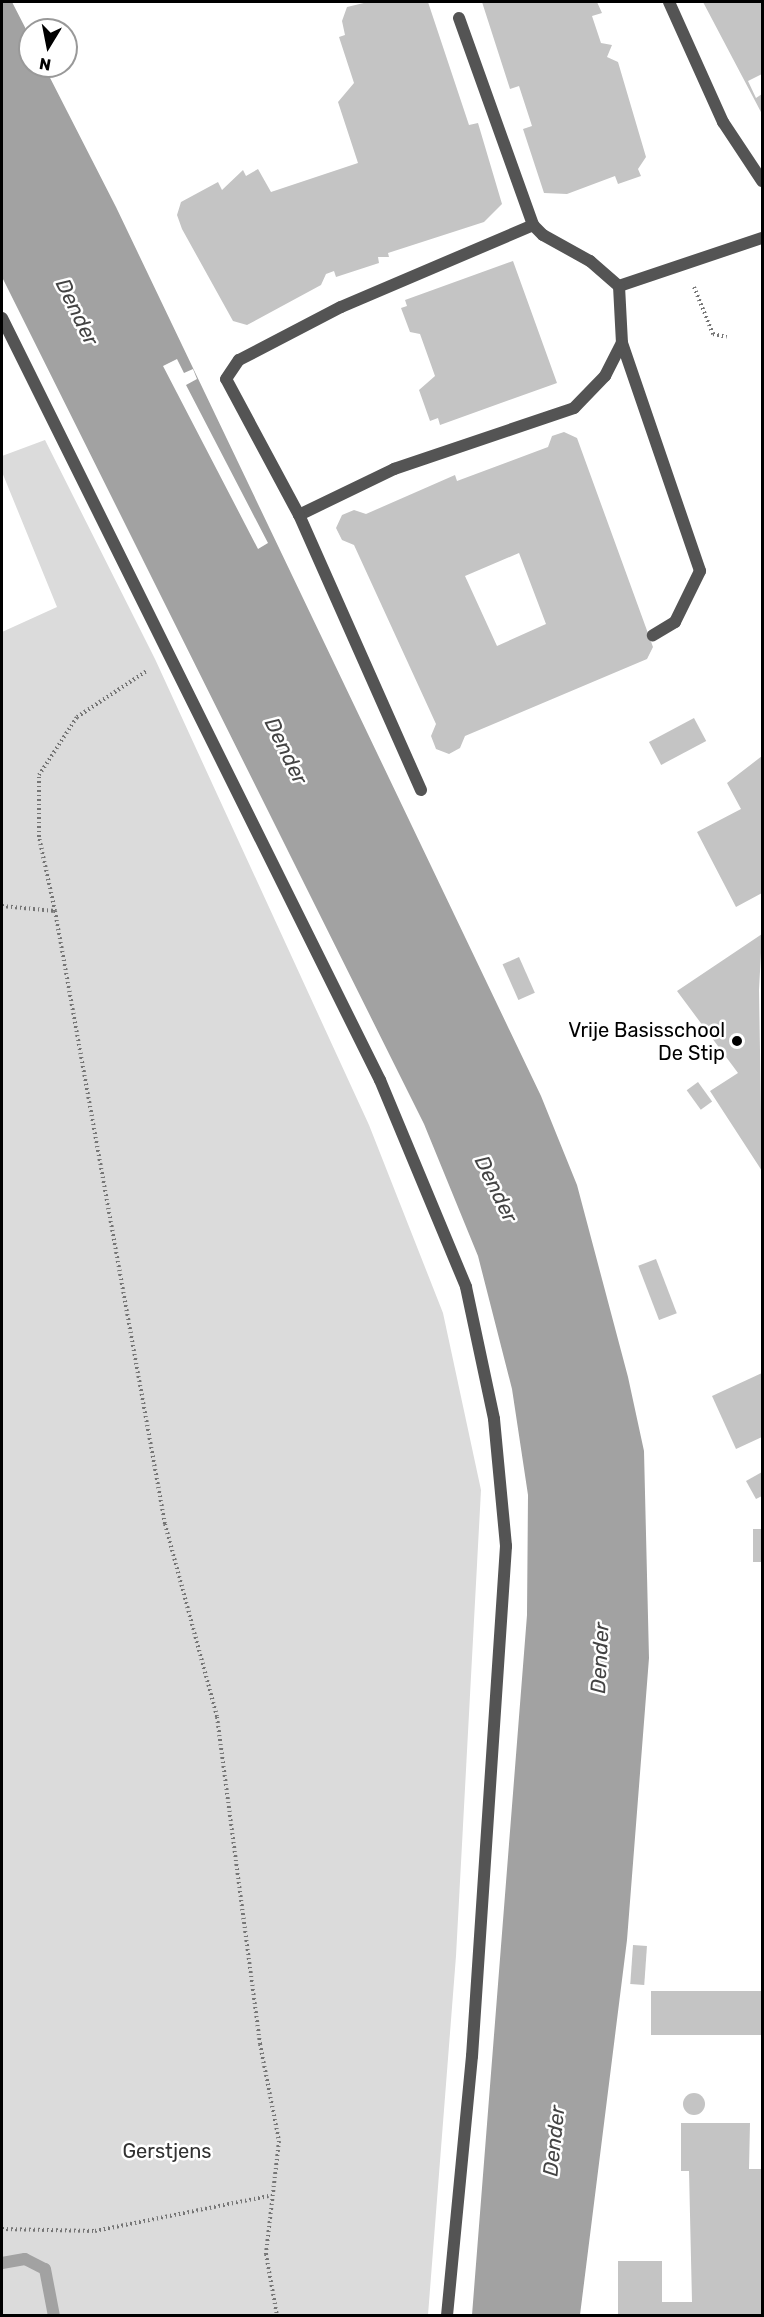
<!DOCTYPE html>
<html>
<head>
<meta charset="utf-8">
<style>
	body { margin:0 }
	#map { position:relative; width:764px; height:2317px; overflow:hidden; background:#fff; font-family:Rubik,sans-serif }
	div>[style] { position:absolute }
	.green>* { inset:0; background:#dbdbdb }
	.water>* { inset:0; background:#a2a2a2 }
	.pier>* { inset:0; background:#fff }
	.stream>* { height:12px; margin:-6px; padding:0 6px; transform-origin:6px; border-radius:6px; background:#a2a2a2 }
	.building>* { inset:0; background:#c4c4c4; transform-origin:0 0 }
	.round { border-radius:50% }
	.path>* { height:4px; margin-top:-2px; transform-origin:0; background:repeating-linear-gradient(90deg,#767676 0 1.5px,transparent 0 4.5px) }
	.service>* { height:12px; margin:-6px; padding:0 6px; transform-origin:6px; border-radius:6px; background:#545454 }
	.minor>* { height:12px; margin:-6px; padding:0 6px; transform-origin:6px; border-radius:6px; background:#545454 }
	.dots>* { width:16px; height:16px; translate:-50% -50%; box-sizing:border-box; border:3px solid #fff; border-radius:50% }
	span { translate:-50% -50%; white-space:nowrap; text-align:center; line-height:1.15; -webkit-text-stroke:5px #fff; paint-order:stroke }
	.poi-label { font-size:20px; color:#000 }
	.right { translate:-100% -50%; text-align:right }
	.park-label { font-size:20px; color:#323232 }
	.water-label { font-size:21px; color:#434343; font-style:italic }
	.frame { position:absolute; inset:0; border:3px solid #000; pointer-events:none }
	.north { position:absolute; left:18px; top:18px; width:60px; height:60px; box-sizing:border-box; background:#fff; border:2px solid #999; border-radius:50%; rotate:190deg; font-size:16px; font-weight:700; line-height:24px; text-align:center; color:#000 }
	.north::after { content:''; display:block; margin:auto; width:21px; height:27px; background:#000; clip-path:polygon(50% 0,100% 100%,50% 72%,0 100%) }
</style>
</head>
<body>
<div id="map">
	<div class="green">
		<div style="clip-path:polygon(45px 440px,155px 659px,369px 1125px,443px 1313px,481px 1490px,456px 1956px,428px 2315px,2px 2315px,2px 632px,57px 607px,2px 472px,2px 456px)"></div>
	</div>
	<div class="water">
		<div style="clip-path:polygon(2px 2px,12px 2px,30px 37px,30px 66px,44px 66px,116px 207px,541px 1096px,577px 1185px,628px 1377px,644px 1451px,649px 1658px,627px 1940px,580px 2315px,472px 2315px,527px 1615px,528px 1495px,512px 1389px,478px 1256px,424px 1124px,2px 277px)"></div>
	</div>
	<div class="pier">
		<div style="clip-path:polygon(177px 359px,184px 373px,193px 369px,197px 379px,186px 385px,268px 543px,258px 549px,163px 366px)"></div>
	</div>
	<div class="stream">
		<div style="left:2px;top:2263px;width:23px;rotate:-10deg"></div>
		<div style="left:25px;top:2259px;width:22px;rotate:27deg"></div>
		<div style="left:45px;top:2269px;width:48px;rotate:79.2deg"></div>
	</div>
	<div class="building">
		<div style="clip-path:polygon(368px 2px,428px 2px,469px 125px,478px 123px,502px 204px,484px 222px,388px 253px,389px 257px,378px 257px,379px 263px,336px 277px,334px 271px,326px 274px,321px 285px,247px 325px,233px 321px,182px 229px,177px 215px,181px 202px,218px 182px,222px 190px,243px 170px,246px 176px,258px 169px,271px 192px,358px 163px,338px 102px,354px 83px,339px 37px,345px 35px,342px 21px,347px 7px)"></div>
		<div style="clip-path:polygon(482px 2px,597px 2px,602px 13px,592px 16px,601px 43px,612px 45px,607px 57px,618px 62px,646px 157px,638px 169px,641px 176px,618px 184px,615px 176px,567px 194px,544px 193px,523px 129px,532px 126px,519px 86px,510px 89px)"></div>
		<div style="clip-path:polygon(703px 2px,762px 2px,762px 74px,748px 81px,756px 98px,762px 94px,762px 114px)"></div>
		<div style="clip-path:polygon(513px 261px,557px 383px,440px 425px,438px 418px,430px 421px,419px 390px,435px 376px,420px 334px,410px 332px,401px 308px,407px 306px,405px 300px)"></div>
		<div style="clip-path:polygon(evenodd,564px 432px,577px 438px,653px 647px,647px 659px,465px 736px,460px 748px,449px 754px,436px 749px,431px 736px,436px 724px,354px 545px,342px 540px,336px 528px,342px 515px,354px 510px,366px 514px,455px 475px,457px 481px,548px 447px,552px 436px,564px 432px,519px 553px,546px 624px,497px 646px,465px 576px,519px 553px)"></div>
		<div style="left:694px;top:718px;width:26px;height:51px;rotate:62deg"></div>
		<div style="clip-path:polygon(762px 756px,762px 893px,736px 907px,697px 832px,741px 809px,727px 783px)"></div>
		<div style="clip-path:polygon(762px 934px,759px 990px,762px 1171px,710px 1091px,738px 1073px,677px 991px)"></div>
		<div style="left:519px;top:957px;width:39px;height:18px;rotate:66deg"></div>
		<div style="left:698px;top:1082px;width:24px;height:14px;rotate:54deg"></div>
		<div style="left:656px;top:1259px;width:58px;height:19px;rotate:69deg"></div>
		<div style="clip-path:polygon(762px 1373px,762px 1437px,736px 1449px,712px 1396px)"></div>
		<div style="clip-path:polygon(762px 1472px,762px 1496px,756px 1499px,746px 1481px)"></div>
		<div style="left:753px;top:1529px;width:9px;height:33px"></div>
		<div style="left:633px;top:1945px;width:14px;height:39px;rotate:4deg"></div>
		<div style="left:762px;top:1991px;width:44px;height:111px;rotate:90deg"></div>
		<div class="round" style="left:683px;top:2093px;width:22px;height:22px"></div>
		<div style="clip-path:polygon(681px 2123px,750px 2123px,749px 2169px,762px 2169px,762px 2316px,618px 2316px,618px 2261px,662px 2261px,662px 2302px,692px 2302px,689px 2171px,681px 2171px)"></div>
	</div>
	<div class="path">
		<div style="left:694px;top:287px;width:51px;rotate:68deg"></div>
		<div style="left:713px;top:334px;width:14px;rotate:12deg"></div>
		<div style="left:2px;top:906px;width:53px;rotate:5.4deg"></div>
		<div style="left:55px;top:911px;width:76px;rotate:-102.2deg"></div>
		<div style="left:39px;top:837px;width:62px;rotate:-90deg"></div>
		<div style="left:39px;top:775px;width:69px;rotate:-56.8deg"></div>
		<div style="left:77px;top:717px;width:85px;rotate:-33.5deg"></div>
		<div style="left:55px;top:911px;width:623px;rotate:79.83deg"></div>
		<div style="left:165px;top:1524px;width:200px;rotate:74.9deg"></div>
		<div style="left:217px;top:1717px;width:330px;rotate:82.5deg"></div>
		<div style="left:260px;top:2044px;width:99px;rotate:78.9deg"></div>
		<div style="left:279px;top:2141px;width:114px;rotate:96.6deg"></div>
		<div style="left:266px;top:2254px;width:63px;rotate:79.9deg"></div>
		<div style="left:2px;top:2229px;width:93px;rotate:1.2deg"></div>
		<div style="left:95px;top:2231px;width:177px;rotate:-11.4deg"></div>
	</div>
	<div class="service">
		<div style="left:459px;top:18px;width:220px;rotate:70.3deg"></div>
		<div style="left:533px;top:225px;width:14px;rotate:45deg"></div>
		<div style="left:543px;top:235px;width:54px;rotate:29deg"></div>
		<div style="left:590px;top:261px;width:38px;rotate:41deg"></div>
		<div style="left:619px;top:286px;width:151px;rotate:-18.6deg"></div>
		<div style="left:619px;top:286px;width:57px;rotate:87deg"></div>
		<div style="left:622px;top:343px;width:241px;rotate:71.1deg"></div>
		<div style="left:700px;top:571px;width:57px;rotate:116.1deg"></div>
		<div style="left:675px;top:622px;width:26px;rotate:149deg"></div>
		<div style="left:2px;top:318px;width:851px;rotate:63.62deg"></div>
		<div style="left:380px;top:1080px;width:224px;rotate:67.4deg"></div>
		<div style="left:466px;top:1287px;width:135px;rotate:78deg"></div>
		<div style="left:494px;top:1419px;width:128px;rotate:84.6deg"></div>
		<div style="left:506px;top:1546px;width:511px;rotate:93.81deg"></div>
		<div style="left:472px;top:2056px;width:261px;rotate:95.5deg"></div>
		<div style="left:299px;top:515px;width:106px;rotate:-25.8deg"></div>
		<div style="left:394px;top:469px;width:190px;rotate:-18.7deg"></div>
		<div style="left:574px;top:408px;width:45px;rotate:-45.9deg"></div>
		<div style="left:605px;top:376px;width:37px;rotate:-63deg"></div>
		<div style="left:421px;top:790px;width:301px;rotate:-113.9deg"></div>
		<div style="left:299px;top:515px;width:154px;rotate:-118.2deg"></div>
		<div style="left:226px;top:379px;width:23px;rotate:-56deg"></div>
		<div style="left:239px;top:360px;width:115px;rotate:-27.5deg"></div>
		<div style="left:341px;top:307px;width:209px;rotate:-23.1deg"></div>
	</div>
	<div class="minor">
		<div style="left:669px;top:2px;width:132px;rotate:65.8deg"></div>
		<div style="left:723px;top:122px;width:71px;rotate:56.5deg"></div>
	</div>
	<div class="dots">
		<div style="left:737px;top:1041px;background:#000"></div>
	</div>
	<div class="poi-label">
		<span class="right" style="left:725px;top:1042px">Vrije Basisschool<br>De Stip</span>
	</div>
	<div class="park-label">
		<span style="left:167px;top:2151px">Gerstjens</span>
	</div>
	<div class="water-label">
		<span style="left:77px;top:312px;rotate:64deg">Dender</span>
		<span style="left:286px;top:751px;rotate:64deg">Dender</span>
		<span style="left:496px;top:1189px;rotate:64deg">Dender</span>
		<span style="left:600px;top:1658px;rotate:-87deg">Dender</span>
		<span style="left:554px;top:2141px;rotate:-84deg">Dender</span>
	</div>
	<div class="frame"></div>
	<div class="north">N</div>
</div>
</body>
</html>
